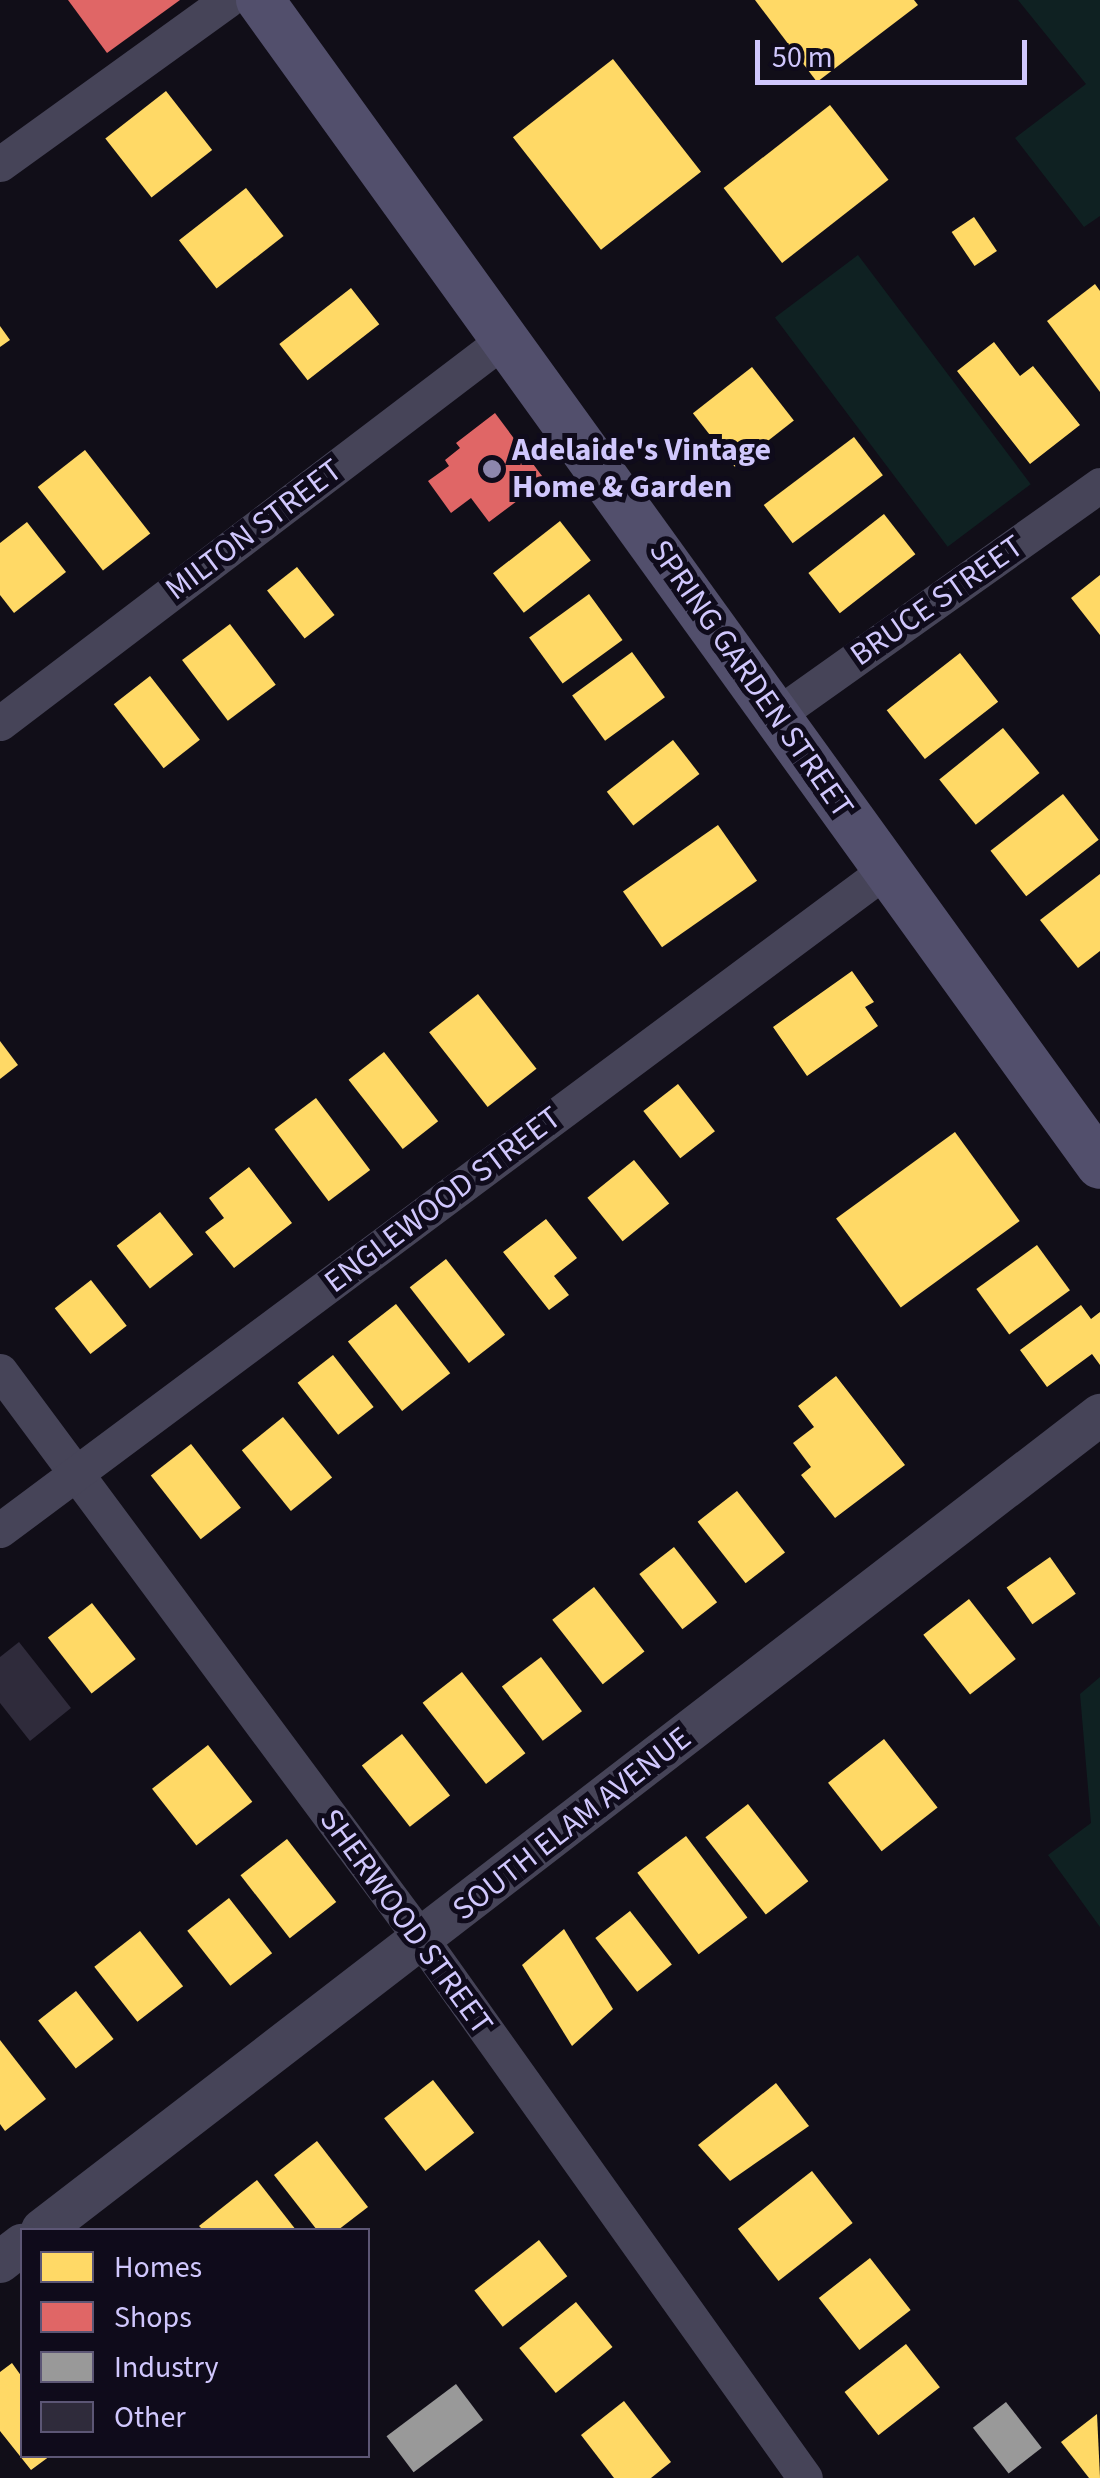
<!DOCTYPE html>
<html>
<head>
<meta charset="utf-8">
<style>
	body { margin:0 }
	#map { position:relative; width:1100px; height:2478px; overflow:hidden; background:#110e18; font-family:"Source Sans 3",sans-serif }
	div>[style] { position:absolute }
	.green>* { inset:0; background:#0f2122; transform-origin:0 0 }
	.homes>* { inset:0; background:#ffd966; transform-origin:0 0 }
	.shops>* { inset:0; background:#e06666 }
	.industry>* { inset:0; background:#999; transform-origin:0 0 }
	.building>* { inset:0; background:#2f2b3b }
	.minor>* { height:35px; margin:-17.5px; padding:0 17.5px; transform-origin:17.5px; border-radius:17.5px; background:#464458 }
	.tertiary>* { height:42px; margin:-21px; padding:0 21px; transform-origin:21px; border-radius:21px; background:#464458 }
	.secondary>* { height:48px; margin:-24px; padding:0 24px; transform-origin:24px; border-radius:24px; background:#524f6c }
	.dots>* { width:28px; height:28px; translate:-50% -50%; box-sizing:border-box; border:5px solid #0f0b1b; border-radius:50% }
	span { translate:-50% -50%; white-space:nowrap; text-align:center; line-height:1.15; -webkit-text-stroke:10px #0f0b1b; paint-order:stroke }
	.poi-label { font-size:32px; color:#d0c7fd; font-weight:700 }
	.left { translate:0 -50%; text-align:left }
	.street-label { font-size:32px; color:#d0c7fd }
	.legend { position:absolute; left:20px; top:2228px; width:350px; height:230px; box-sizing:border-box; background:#0f0b1b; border:2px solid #5c5675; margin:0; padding:12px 18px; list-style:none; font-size:30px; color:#d0c7fd }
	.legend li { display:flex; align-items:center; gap:20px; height:50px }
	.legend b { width:50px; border:2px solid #5c5675 }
	.scale { position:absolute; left:755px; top:40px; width:272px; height:45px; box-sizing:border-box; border:5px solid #d0c7fd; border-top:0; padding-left:12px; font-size:30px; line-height:35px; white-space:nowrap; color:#d0c7fd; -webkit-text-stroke:8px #0f0b1b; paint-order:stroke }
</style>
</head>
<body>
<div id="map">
	<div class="green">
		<div style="clip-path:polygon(1018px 0,1100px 0,1100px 216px,1084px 227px,1015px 138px,1086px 84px)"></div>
		<div style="left:858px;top:255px;width:287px;height:104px;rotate:53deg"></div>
		<div style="clip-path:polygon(1100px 1677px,1100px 1927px,1048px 1855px,1091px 1823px,1080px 1694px)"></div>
	</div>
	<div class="homes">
		<div style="clip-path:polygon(755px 0,914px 0,918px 5px,817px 82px)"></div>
		<div style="left:613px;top:59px;width:143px;height:127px;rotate:52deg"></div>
		<div style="left:166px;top:91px;width:75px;height:77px;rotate:52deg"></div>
		<div style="left:830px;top:105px;width:95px;height:135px;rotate:52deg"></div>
		<div style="left:246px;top:188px;width:61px;height:85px;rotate:52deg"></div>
		<div style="left:974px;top:217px;width:41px;height:27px;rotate:56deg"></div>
		<div style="clip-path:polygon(1095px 284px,1100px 291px,1100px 392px,1047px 321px)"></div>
		<div style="left:351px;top:288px;width:46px;height:91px;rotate:52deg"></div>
		<div style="clip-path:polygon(0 326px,10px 340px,0 347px)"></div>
		<div style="clip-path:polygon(994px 342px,1020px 376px,1033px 366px,1080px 425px,1030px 464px,957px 371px)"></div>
		<div style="left:752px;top:367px;width:68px;height:75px;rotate:52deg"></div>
		<div style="left:854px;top:437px;width:48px;height:113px;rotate:53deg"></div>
		<div style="left:85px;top:450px;width:106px;height:60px;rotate:52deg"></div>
		<div style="left:884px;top:514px;width:51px;height:96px;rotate:52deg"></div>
		<div style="left:560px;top:521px;width:50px;height:85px;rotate:52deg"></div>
		<div style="clip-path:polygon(27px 522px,66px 572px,14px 613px,0 595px,0 543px)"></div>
		<div style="left:297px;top:567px;width:61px;height:38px;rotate:52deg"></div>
		<div style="clip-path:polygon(1100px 575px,1100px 635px,1071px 598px)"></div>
		<div style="left:589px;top:594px;width:57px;height:74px;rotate:54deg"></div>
		<div style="left:230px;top:624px;width:76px;height:60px;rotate:53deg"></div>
		<div style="left:632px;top:652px;width:56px;height:74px;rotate:54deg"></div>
		<div style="left:960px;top:653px;width:62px;height:93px;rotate:52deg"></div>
		<div style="left:150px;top:676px;width:81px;height:46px;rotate:52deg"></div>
		<div style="left:1003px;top:728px;width:58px;height:82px;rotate:51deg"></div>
		<div style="left:673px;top:740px;width:43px;height:84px;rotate:52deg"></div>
		<div style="left:1063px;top:794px;width:58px;height:92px;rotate:52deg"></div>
		<div style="left:718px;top:825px;width:68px;height:116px;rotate:55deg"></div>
		<div style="clip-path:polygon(1100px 874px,1100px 951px,1078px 968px,1040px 920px)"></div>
		<div style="clip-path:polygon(852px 971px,874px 1002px,865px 1007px,878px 1026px,807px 1076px,773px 1027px)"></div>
		<div style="left:478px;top:994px;width:95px;height:62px;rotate:52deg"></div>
		<div style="clip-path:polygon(0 1041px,18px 1065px,0 1079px)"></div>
		<div style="left:384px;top:1052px;width:88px;height:45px;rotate:52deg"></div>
		<div style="left:678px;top:1084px;width:60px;height:44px;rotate:52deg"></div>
		<div style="left:316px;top:1098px;width:90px;height:52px;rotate:53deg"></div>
		<div style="left:955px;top:1132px;width:110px;height:147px;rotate:54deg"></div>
		<div style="left:634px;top:1160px;width:56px;height:60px;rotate:51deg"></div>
		<div style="clip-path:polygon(249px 1167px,292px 1223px,234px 1268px,205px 1232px,224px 1218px,209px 1198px)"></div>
		<div style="left:160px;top:1212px;width:54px;height:55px;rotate:52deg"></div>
		<div style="clip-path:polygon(546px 1219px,577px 1258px,554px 1276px,569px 1295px,549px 1310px,503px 1252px)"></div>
		<div style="left:1037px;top:1245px;width:56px;height:75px;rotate:54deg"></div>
		<div style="left:446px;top:1259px;width:96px;height:46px;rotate:52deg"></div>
		<div style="left:91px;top:1280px;width:58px;height:46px;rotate:52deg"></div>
		<div style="left:396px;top:1304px;width:88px;height:61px;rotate:52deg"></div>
		<div style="clip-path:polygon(1081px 1305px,1091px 1319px,1100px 1312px,1100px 1365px,1092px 1354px,1047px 1387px,1020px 1350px)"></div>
		<div style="left:333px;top:1355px;width:66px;height:45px;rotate:52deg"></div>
		<div style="clip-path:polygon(836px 1376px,905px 1465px,835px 1518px,801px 1475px,811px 1467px,793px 1443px,814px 1427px,798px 1406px)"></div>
		<div style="left:283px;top:1417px;width:78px;height:53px;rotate:51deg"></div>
		<div style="left:191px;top:1444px;width:81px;height:51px;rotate:52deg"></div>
		<div style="left:737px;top:1491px;width:78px;height:50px;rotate:52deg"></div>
		<div style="left:674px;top:1547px;width:70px;height:44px;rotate:52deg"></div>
		<div style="left:1050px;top:1557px;width:45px;height:53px;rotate:55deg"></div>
		<div style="left:594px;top:1587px;width:82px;height:53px;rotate:52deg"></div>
		<div style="left:969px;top:1599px;width:76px;height:58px;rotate:52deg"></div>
		<div style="left:92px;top:1603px;width:71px;height:56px;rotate:52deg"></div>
		<div style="left:541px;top:1657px;width:68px;height:49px;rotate:53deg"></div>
		<div style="left:462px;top:1672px;width:103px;height:50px;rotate:52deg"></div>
		<div style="left:402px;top:1734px;width:78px;height:51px;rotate:52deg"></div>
		<div style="left:884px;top:1739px;width:87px;height:71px;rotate:52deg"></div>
		<div style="left:208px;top:1745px;width:72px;height:71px;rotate:52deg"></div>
		<div style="left:748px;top:1804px;width:98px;height:54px;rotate:52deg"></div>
		<div style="left:686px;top:1836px;width:102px;height:61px;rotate:53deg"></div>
		<div style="left:287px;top:1839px;width:80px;height:59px;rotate:52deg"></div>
		<div style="left:229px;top:1898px;width:70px;height:53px;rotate:52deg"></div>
		<div style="left:630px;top:1911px;width:68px;height:44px;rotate:52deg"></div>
		<div style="clip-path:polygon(564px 1929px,613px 2009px,572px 2046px,522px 1965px)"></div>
		<div style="left:140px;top:1931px;width:70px;height:58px;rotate:52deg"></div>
		<div style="left:76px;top:1991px;width:61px;height:48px;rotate:52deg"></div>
		<div style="clip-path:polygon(0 2040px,46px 2099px,5px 2131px,0 2124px)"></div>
		<div style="left:433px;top:2080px;width:67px;height:62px;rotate:52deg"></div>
		<div style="clip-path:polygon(776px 2083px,809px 2126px,730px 2181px,698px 2145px)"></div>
		<div style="clip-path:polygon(317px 2141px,368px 2207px,338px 2230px,317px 2230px,274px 2175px)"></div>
		<div style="left:812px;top:2171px;width:66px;height:94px;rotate:52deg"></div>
		<div style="clip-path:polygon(257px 2180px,296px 2230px,203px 2230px,199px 2226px)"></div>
		<div style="left:539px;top:2240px;width:46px;height:82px;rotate:52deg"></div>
		<div style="left:870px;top:2258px;width:66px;height:65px;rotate:52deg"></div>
		<div style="left:576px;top:2302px;width:58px;height:73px;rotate:51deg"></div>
		<div style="left:906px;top:2344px;width:55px;height:78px;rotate:52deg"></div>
		<div style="clip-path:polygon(12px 2363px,22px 2377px,22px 2456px,50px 2456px,31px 2470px,0 2431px,0 2372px)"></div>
		<div style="clip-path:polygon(624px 2401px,671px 2462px,651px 2478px,614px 2478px,581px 2435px)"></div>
		<div style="clip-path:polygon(1097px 2414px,1100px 2478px,1089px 2478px,1061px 2442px)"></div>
	</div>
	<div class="shops">
		<div style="clip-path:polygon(68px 0,180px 0,107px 53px)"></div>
		<div style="clip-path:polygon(495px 413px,545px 480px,489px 522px,471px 498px,451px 513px,428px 481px,449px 466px,445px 460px,460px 448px,456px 443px)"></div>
	</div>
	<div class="industry">
		<div style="left:456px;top:2384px;width:45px;height:87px;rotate:53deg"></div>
		<div style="left:1006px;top:2402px;width:58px;height:42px;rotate:52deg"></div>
	</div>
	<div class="building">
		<div style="clip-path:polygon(19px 1642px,71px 1708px,30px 1741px,0 1703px,0 1657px)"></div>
	</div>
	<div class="minor">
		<div style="left:0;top:164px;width:280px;rotate:-35.8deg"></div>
		<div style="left:775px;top:716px;width:399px;rotate:-35.4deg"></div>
		<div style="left:0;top:723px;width:639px;rotate:-37.25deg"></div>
		<div style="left:0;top:1371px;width:708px;rotate:53.44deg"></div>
		<div style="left:422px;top:1940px;width:660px;rotate:54.55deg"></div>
		<div style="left:0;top:1530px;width:1106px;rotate:-36.69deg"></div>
	</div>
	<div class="tertiary">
		<div style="left:42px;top:2230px;width:1336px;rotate:-37.61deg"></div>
		<div style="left:0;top:2262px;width:28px;rotate:-38deg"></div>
	</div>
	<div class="secondary">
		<div style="left:260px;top:0;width:1436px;rotate:54.21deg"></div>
	</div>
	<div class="dots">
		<div style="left:492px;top:469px;background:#8d86ad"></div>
	</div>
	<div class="poi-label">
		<span class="left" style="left:512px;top:469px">Adelaide's Vintage<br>Home &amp; Garden</span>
	</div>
	<div class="street-label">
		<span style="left:254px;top:530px;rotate:-37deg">MILTON STREET</span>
		<span style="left:937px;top:601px;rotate:-35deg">BRUCE STREET</span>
		<span style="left:751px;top:679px;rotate:55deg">SPRING GARDEN STREET</span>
		<span style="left:443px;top:1200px;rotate:-37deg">ENGLEWOOD STREET</span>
		<span style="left:572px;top:1824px;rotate:-38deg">SOUTH ELAM AVENUE</span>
		<span style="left:406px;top:1922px;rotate:54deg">SHERWOOD STREET</span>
	</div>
	<ul class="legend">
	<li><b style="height:28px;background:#ffd966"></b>Homes</li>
	<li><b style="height:28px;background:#e06666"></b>Shops</li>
	<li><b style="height:28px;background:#999"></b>Industry</li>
	<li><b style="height:28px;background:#2f2b3b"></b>Other</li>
	</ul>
	<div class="scale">50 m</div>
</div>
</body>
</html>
